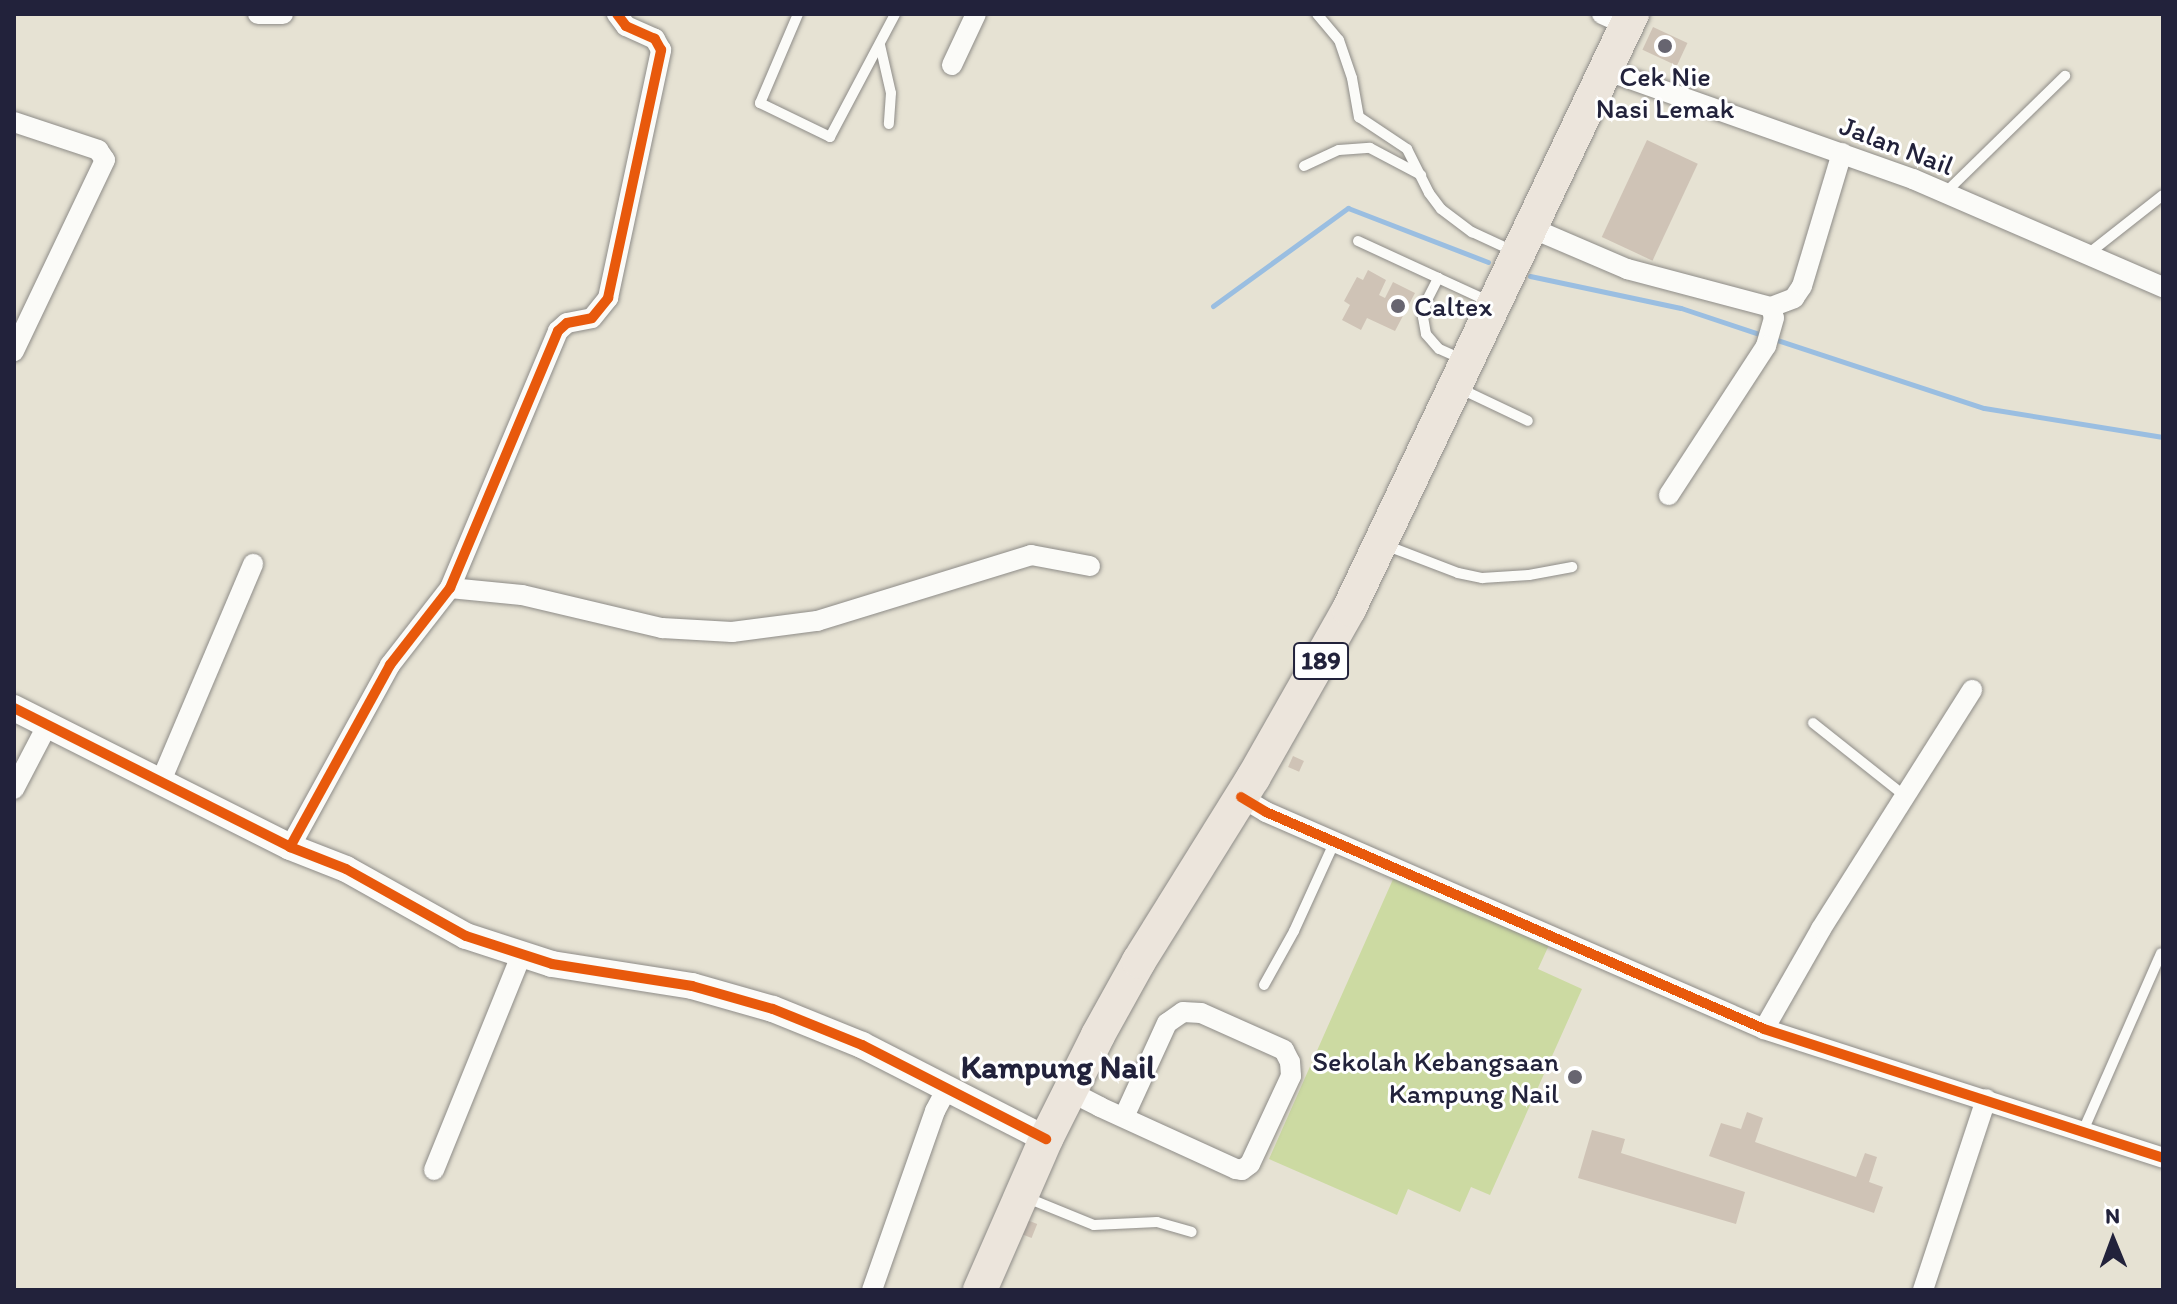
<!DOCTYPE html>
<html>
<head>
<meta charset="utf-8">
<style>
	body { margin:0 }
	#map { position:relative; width:2177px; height:1304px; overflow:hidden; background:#e6e2d3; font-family:Itim,sans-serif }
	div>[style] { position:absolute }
	.green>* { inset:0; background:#ccdaa2 }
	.stream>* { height:5px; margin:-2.5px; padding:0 2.5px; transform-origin:2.5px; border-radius:2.5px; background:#9abee1 }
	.building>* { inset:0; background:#cfc3b6; transform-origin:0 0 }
	.roads { filter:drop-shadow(0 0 2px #8e8c88) drop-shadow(0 0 2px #8e8c88) }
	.service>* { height:10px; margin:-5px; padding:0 5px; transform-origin:5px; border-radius:5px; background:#fbfbf8 }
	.minor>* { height:20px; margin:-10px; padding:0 10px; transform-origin:10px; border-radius:10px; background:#fbfbf8 }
	.tertiary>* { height:26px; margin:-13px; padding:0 13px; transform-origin:13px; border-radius:13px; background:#fbfbf8 }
	.primary>* { height:34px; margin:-17px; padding:0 17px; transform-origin:17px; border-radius:17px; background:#ece5dc }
	.cycleway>* { height:10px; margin:-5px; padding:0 5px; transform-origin:5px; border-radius:5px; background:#e8590c }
	.dots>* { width:22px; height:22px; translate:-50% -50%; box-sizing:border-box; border:4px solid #fff; border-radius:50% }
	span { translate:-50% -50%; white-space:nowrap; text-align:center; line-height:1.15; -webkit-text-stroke:6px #fff; paint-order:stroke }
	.shield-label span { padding:2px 6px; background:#fff; border:2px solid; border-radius:6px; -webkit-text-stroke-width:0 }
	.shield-label { font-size:26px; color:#22223b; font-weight:700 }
	.poi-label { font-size:28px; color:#22223b }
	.left { translate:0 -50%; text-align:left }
	.right { translate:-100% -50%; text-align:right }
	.street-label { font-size:28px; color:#22223b }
	.quarter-label { font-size:32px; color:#22223b; font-weight:700 }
	.frame { position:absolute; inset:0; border:16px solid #22223b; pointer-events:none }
	.north { position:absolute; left:2073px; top:1200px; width:80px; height:80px; -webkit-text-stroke:6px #fff; paint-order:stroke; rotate:359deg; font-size:22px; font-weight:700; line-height:32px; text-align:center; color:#22223b }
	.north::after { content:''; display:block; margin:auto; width:28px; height:36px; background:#22223b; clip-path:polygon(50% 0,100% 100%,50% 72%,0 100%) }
</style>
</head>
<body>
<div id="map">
	<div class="green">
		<div style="clip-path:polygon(1394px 877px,1549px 945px,1538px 969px,1582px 989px,1490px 1195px,1471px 1187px,1460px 1212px,1408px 1189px,1397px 1215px,1269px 1159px)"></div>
	</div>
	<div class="stream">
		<div style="left:1530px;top:276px;width:154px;rotate:12deg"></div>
		<div style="left:1681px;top:308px;width:89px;rotate:18.4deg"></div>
		<div style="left:1213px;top:306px;width:167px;rotate:-36deg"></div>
		<div style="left:1348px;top:208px;width:150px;rotate:21.1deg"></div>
		<div style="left:1774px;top:339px;width:221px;rotate:18.2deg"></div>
		<div style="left:1984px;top:408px;width:181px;rotate:9.2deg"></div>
	</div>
	<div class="building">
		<div style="left:1653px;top:27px;width:38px;height:25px;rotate:25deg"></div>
		<div style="left:1647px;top:140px;width:56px;height:107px;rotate:25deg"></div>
		<div style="clip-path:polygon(1368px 270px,1386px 280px,1379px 295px,1385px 298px,1393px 282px,1415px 293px,1395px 331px,1367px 318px,1361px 330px,1342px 320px,1350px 305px,1344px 301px,1357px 277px,1363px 280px)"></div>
		<div style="left:1293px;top:756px;width:12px;height:12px;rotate:24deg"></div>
		<div style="clip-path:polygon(1747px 1112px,1763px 1118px,1755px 1142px,1856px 1177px,1865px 1153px,1877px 1157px,1869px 1182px,1883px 1187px,1874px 1213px,1709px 1156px,1721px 1123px,1741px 1129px)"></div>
		<div style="clip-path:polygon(1592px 1130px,1625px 1139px,1621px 1153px,1745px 1192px,1736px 1224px,1578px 1178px)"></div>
		<div style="left:1027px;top:1220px;width:11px;height:15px;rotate:22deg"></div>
	</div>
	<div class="roads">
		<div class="service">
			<div style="left:798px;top:14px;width:97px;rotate:113.1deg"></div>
			<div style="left:760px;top:103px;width:78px;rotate:25.9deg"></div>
			<div style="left:830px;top:137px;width:139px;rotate:-62.1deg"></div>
			<div style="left:1317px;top:14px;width:34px;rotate:50deg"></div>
			<div style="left:1339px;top:40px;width:40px;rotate:71.1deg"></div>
			<div style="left:1352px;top:78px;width:40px;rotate:80deg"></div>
			<div style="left:1359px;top:117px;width:58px;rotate:33.7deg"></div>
			<div style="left:1407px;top:149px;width:49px;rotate:63.4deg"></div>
			<div style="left:1429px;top:193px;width:20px;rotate:53deg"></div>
			<div style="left:1441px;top:209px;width:39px;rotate:37deg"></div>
			<div style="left:1472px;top:232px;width:47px;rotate:24.9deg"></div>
			<div style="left:880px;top:45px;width:49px;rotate:77.1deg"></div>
			<div style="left:891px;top:93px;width:31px;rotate:94deg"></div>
			<div style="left:1304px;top:166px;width:38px;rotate:-25deg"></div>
			<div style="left:1339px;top:150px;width:31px;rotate:-4deg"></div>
			<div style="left:1370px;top:148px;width:58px;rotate:27.9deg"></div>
			<div style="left:1945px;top:193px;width:168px;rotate:-44.3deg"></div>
			<div style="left:1358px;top:241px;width:88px;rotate:24.8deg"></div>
			<div style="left:2088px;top:254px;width:95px;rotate:-38.2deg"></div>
			<div style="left:1464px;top:360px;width:27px;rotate:-156deg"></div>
			<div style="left:1439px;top:349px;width:20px;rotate:-131deg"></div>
			<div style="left:1426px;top:334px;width:17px;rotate:-100deg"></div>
			<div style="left:1423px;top:317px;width:17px;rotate:-77deg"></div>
			<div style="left:1427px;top:300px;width:25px;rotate:-63deg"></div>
			<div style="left:1438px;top:278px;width:57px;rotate:24.8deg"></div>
			<div style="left:1461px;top:389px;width:74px;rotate:25.5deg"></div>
			<div style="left:1385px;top:545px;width:78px;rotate:21deg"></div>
			<div style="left:1458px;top:573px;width:25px;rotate:12deg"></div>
			<div style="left:1482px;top:578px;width:47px;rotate:-3.7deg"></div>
			<div style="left:1529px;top:575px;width:44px;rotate:-10.5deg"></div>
			<div style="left:1813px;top:723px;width:119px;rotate:38.5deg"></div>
			<div style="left:1264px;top:985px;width:62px;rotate:-60.9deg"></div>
			<div style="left:1294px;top:931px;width:99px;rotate:-65.5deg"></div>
			<div style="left:2083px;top:1131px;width:194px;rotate:-66.3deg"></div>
			<div style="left:1025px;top:1197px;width:74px;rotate:22.1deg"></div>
			<div style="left:1094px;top:1225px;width:63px;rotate:-2.7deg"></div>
			<div style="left:1157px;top:1222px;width:36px;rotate:16deg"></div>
		</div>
		<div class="minor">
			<div style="left:258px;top:14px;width:25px"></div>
			<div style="left:1602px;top:14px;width:27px;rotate:24deg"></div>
			<div style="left:952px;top:65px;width:56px;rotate:-64.8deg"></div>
			<div style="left:1605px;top:70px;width:327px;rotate:19.5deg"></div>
			<div style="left:1913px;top:179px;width:272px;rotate:23.4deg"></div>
			<div style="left:14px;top:122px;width:89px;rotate:18.4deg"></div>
			<div style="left:98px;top:150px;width:12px;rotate:55deg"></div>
			<div style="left:105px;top:160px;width:212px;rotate:115.5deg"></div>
			<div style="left:1529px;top:227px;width:107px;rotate:23.2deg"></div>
			<div style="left:1627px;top:269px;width:149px;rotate:14.8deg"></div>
			<div style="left:1771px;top:307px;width:11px;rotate:75deg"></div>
			<div style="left:1774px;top:318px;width:29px;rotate:106deg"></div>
			<div style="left:1766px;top:346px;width:178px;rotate:123.1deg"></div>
			<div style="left:1771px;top:307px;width:25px;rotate:-21deg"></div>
			<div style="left:1794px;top:298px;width:14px;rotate:-56deg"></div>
			<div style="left:1802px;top:286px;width:139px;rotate:-73.3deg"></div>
			<div style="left:450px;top:588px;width:72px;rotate:5.6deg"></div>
			<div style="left:522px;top:595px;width:144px;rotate:13.3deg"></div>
			<div style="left:662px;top:628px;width:70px;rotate:3.3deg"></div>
			<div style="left:732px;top:632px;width:86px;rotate:-7.4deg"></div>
			<div style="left:817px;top:621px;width:224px;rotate:-17.1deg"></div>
			<div style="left:1031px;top:555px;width:60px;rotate:10.6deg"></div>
			<div style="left:161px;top:781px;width:236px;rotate:-67deg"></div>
			<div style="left:14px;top:789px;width:73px;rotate:-62.4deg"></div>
			<div style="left:1241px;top:797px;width:29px;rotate:31deg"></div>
			<div style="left:1266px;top:812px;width:543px;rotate:23.54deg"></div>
			<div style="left:1764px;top:1029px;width:419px;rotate:17.9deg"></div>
			<div style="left:290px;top:847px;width:208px;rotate:-61.2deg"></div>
			<div style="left:390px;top:665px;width:98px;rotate:-52.1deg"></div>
			<div style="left:450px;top:588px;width:279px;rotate:-67.2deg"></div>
			<div style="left:558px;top:331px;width:12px;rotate:-42deg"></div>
			<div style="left:567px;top:323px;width:25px;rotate:-11deg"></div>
			<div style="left:592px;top:318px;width:26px;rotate:-51deg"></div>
			<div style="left:608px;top:298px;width:254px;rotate:-77.9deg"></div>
			<div style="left:661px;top:50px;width:13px;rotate:-119deg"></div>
			<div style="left:655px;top:39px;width:32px;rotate:-156deg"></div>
			<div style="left:626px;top:26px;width:15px;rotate:-127deg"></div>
			<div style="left:1764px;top:1029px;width:115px;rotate:-60.3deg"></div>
			<div style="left:1821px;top:929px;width:283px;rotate:-57.7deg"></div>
			<div style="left:1069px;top:1091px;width:35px;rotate:27deg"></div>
			<div style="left:1100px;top:1107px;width:149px;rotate:24.5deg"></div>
			<div style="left:1236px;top:1169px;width:6px;rotate:9deg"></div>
			<div style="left:1242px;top:1170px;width:10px;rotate:-37deg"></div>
			<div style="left:1250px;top:1164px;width:97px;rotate:-65deg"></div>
			<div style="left:1291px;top:1076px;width:14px;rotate:-94deg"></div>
			<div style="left:1290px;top:1062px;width:13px;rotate:-117deg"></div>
			<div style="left:1284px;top:1050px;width:91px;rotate:-156deg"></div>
			<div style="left:1201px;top:1013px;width:18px;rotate:-177deg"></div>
			<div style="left:1183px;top:1012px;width:19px;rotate:145deg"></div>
			<div style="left:1167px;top:1023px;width:103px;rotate:114.6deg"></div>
			<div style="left:434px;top:1170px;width:231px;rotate:-67.9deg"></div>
			<div style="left:872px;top:1290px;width:190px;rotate:-70.6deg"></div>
			<div style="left:935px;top:1111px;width:26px;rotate:-62deg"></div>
			<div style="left:1923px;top:1290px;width:201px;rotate:-71.7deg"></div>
		</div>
		<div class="tertiary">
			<div style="left:14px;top:708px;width:309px;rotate:26.7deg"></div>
			<div style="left:290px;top:847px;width:60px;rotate:21.4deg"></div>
			<div style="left:346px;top:869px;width:137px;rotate:29.2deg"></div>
			<div style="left:466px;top:936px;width:90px;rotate:18deg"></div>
			<div style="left:552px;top:964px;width:142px;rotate:8.9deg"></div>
			<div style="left:692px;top:986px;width:84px;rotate:15.9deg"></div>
			<div style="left:773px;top:1009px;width:96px;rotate:22deg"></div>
			<div style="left:862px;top:1045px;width:207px;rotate:27.1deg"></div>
		</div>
		<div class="primary">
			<div style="left:980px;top:1290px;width:165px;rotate:-66.4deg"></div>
			<div style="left:1046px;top:1139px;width:116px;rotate:-63.4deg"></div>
			<div style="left:1098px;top:1035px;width:85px;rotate:-61deg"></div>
			<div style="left:1139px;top:961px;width:216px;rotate:-58.1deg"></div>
			<div style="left:1253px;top:778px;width:194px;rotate:-60.4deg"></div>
			<div style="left:1349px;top:609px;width:659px;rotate:-64.56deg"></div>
		</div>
	</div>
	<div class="cycleway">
		<div style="left:14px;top:708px;width:309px;rotate:26.7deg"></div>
		<div style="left:290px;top:847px;width:60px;rotate:21.4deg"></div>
		<div style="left:346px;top:869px;width:137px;rotate:29.2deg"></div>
		<div style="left:466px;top:936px;width:90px;rotate:18deg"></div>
		<div style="left:552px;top:964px;width:142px;rotate:8.9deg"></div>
		<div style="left:692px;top:986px;width:84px;rotate:15.9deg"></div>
		<div style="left:773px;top:1009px;width:96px;rotate:22deg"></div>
		<div style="left:862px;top:1045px;width:207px;rotate:27.1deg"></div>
		<div style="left:1241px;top:797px;width:29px;rotate:31deg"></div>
		<div style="left:1266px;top:812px;width:543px;rotate:23.54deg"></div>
		<div style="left:1764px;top:1029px;width:419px;rotate:17.9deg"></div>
		<div style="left:290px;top:847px;width:208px;rotate:-61.2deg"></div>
		<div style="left:390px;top:665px;width:98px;rotate:-52.1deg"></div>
		<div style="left:450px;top:588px;width:279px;rotate:-67.2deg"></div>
		<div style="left:558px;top:331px;width:12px;rotate:-42deg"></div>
		<div style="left:567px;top:323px;width:25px;rotate:-11deg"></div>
		<div style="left:592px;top:318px;width:26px;rotate:-51deg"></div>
		<div style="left:608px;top:298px;width:254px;rotate:-77.9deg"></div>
		<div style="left:661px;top:50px;width:13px;rotate:-119deg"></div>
		<div style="left:655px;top:39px;width:32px;rotate:-156deg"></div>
		<div style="left:626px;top:26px;width:15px;rotate:-127deg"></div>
	</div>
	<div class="dots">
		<div style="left:1665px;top:46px;background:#676570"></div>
		<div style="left:1398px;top:306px;background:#676570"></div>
		<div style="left:1575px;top:1077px;background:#676570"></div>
	</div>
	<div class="shield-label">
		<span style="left:1321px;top:661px">189</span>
	</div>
	<div class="poi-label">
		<span style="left:1665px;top:92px">Cek Nie<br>Nasi Lemak</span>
		<span class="left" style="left:1414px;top:306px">Caltex</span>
		<span class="right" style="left:1559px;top:1077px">Sekolah Kebangsaan<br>Kampung Nail</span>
	</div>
	<div class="street-label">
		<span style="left:1897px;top:145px;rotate:21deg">Jalan Nail</span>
	</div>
	<div class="quarter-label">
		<span style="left:1058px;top:1067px">Kampung Nail</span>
	</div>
	<div class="frame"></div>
	<div class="north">N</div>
</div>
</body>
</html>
